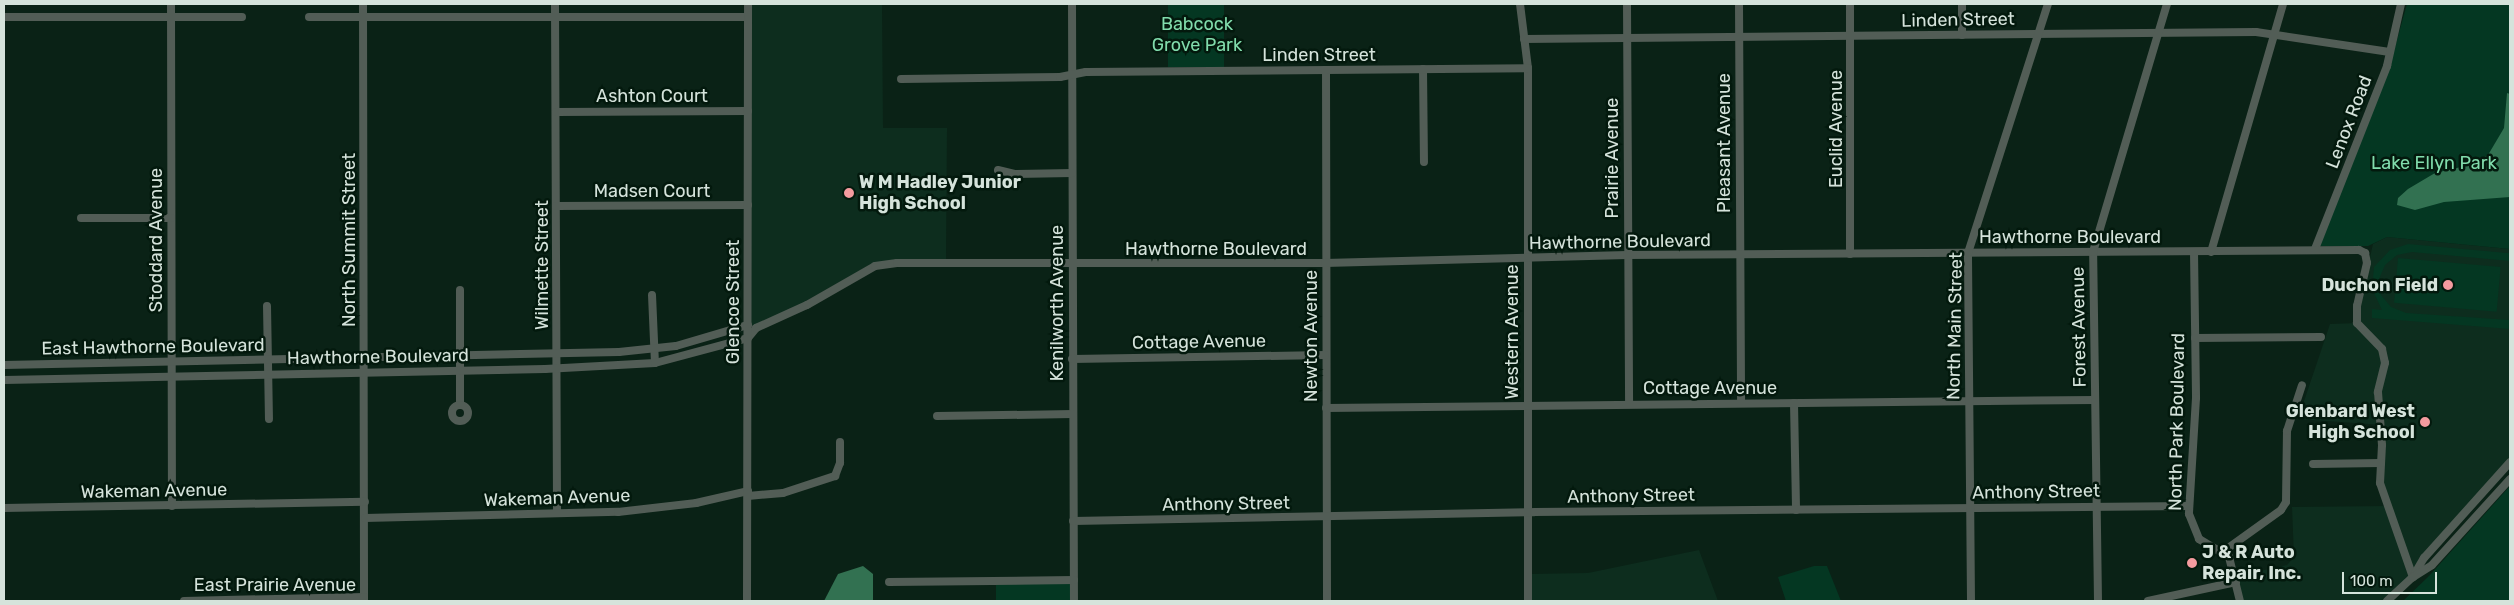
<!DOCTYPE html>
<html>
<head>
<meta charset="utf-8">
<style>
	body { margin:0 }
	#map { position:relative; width:2514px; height:605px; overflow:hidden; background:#0a2216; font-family:Rubik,sans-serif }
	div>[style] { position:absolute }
	.built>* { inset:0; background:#0d2d1e }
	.green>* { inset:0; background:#043722; transform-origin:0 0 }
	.water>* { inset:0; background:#327151 }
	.minor>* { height:8px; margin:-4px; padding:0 4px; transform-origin:4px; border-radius:4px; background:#525d56 }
	.minor>.ring { margin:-4px; padding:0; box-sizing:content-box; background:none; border:8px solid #525d56; border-radius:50% }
	.dots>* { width:14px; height:14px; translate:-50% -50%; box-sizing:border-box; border:2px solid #03190d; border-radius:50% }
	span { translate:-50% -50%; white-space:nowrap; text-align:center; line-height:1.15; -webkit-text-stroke:5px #03190d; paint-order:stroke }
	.street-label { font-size:18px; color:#d5e3db }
	.park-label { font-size:18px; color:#81dcac }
	.poi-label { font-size:18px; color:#d5e3db; font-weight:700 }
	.left { translate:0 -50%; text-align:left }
	.right { translate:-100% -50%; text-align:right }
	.frame { position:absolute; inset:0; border:5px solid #d5e3db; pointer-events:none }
	.scale { position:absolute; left:2342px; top:572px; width:95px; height:22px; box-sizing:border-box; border:2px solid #d5e3db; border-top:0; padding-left:6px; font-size:15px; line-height:18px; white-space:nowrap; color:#d5e3db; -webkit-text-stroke:4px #03190d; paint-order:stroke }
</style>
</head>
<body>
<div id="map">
	<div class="built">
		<div style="clip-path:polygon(751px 4px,882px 4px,883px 128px,947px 128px,946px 259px,873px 263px,787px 312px,751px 327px)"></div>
		<div style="clip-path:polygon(2387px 237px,2510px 249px,2510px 462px,2410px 576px,2383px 601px,2242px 601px,2237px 576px,2287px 565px,2294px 557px,2292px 507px,2389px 506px,2383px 489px,2383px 425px,2298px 419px,2330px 324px,2358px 323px,2357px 315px,2373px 244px)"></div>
		<div style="clip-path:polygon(1699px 550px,1718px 601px,1530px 601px,1530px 574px,1588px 573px)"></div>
	</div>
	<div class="green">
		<div style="left:1168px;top:4px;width:56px;height:63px"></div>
		<div style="clip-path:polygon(2407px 4px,2510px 4px,2510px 249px,2387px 237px,2368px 246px,2320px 246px,2390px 65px)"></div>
		<div style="clip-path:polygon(2408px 244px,2507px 253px,2510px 253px,2510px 261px,2412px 252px,2397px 255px,2385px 265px,2379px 279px,2381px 295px,2391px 307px,2406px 313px,2510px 320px,2510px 329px,2372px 318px,2372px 309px,2382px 310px,2372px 289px,2374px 267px,2390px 250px)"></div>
		<div style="left:2398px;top:258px;width:103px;height:45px;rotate:5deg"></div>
		<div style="clip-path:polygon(2510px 486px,2510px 601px,2403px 601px,2430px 575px)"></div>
		<div style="clip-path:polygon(1814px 566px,1827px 566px,1841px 601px,1786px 601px,1778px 577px)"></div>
		<div style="left:1072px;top:582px;width:19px;height:76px;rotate:90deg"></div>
	</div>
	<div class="water">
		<div style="clip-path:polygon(2507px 93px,2510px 94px,2510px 197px,2444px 202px,2415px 210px,2397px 205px,2398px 198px,2408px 189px,2435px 173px,2474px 164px,2488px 155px,2504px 128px)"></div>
		<div style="clip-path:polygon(863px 566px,873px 574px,873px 601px,824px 601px,838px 574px)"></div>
	</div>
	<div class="minor">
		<div style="left:171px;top:4px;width:502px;rotate:89.89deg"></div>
		<div style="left:363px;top:4px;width:593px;rotate:89.9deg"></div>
		<div style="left:555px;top:4px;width:509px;rotate:89.77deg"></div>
		<div style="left:1072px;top:4px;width:597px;rotate:89.81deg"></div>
		<div style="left:1520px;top:4px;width:64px;rotate:82.9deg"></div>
		<div style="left:1528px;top:68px;width:533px;rotate:90deg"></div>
		<div style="left:1627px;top:4px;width:399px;rotate:89.7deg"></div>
		<div style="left:1739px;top:4px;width:399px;rotate:89.7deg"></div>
		<div style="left:1850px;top:4px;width:250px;rotate:90deg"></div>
		<div style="left:1962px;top:4px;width:31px;rotate:90deg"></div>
		<div style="left:4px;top:17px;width:238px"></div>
		<div style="left:309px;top:17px;width:439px"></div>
		<div style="left:1524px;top:39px;width:732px;rotate:-0.55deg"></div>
		<div style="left:2256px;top:32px;width:135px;rotate:8.5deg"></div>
		<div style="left:1423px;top:69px;width:93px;rotate:89.4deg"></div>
		<div style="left:1326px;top:70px;width:531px;rotate:89.89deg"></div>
		<div style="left:901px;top:79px;width:159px;rotate:-0.7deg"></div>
		<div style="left:1060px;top:77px;width:26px;rotate:-11deg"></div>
		<div style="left:1086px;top:72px;width:442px;rotate:-0.5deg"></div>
		<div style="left:556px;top:112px;width:192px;rotate:-0.3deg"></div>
		<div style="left:998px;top:170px;width:18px;rotate:13deg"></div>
		<div style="left:1016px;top:174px;width:56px;rotate:-1deg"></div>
		<div style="left:556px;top:206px;width:192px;rotate:-0.3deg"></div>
		<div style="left:81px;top:218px;width:90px"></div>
		<div style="left:2315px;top:249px;width:197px;rotate:-68.5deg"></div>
		<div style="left:2387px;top:66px;width:64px;rotate:-77.3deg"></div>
		<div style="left:2194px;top:252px;width:146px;rotate:89.2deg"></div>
		<div style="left:2196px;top:398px;width:116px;rotate:93.5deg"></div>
		<div style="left:2189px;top:514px;width:27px;rotate:68deg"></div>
		<div style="left:2199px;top:539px;width:35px;rotate:31deg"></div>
		<div style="left:2229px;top:557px;width:45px;rotate:76deg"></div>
		<div style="left:2211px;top:252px;width:258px;rotate:-73.8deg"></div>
		<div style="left:460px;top:290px;width:115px;rotate:90deg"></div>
		<div style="left:652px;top:295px;width:68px;rotate:87.5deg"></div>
		<div style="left:267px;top:306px;width:113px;rotate:89deg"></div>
		<div style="left:2195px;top:338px;width:126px;rotate:-0.5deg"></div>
		<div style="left:1072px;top:359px;width:253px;rotate:-0.9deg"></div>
		<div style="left:4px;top:365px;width:615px;rotate:-1.21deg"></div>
		<div style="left:619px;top:352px;width:57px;rotate:-6deg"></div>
		<div style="left:676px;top:346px;width:75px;rotate:-16.3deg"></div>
		<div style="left:4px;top:380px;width:541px;rotate:-1.16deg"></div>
		<div style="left:545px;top:369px;width:110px;rotate:-3.1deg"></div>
		<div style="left:655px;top:363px;width:96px;rotate:-15deg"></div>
		<div style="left:748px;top:338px;width:13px;rotate:-51deg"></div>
		<div style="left:756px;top:328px;width:56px;rotate:-24.3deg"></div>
		<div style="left:807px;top:305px;width:78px;rotate:-29.8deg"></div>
		<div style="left:875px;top:266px;width:22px;rotate:-8deg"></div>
		<div style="left:897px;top:263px;width:428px"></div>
		<div style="left:1325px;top:263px;width:302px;rotate:-1.5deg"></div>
		<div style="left:1627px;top:255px;width:732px;rotate:-0.39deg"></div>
		<div style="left:2359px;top:250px;width:7px;rotate:27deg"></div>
		<div style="left:2365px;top:253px;width:10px;rotate:79deg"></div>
		<div style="left:2367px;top:263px;width:44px;rotate:103.1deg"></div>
		<div style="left:2357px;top:306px;width:17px;rotate:90deg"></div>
		<div style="left:2357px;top:323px;width:36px;rotate:46deg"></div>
		<div style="left:2382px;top:349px;width:14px;rotate:78deg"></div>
		<div style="left:2385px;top:363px;width:30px;rotate:104deg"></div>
		<div style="left:2378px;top:392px;width:53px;rotate:85.7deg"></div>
		<div style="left:2382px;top:445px;width:38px;rotate:93deg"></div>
		<div style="left:2380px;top:483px;width:100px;rotate:70.7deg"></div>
		<div style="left:1794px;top:403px;width:107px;rotate:88.9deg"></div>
		<div class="ring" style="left:452px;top:405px;width:8px;height:8px"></div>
		<div style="left:1326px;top:408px;width:769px;rotate:-0.6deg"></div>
		<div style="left:937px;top:416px;width:136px;rotate:-0.8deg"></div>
		<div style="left:2313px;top:464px;width:68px;rotate:-0.8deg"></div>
		<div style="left:4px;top:508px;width:361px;rotate:-1deg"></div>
		<div style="left:365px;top:518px;width:253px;rotate:-1.4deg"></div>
		<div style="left:618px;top:512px;width:79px;rotate:-6.6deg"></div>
		<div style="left:696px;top:503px;width:53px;rotate:-13deg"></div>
		<div style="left:748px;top:491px;width:5px;rotate:90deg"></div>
		<div style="left:748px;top:496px;width:35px;rotate:-5deg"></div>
		<div style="left:783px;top:493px;width:55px;rotate:-18.1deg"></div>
		<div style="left:835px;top:476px;width:14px;rotate:-69deg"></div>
		<div style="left:840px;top:463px;width:21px;rotate:-90deg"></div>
		<div style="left:1073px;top:521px;width:461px;rotate:-1.1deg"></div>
		<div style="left:1534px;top:512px;width:655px;rotate:-0.52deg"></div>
		<div style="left:2224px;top:551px;width:70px;rotate:-35.7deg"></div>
		<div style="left:2281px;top:510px;width:9px;rotate:-58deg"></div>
		<div style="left:2286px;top:502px;width:71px;rotate:-89.2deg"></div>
		<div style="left:2287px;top:431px;width:48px;rotate:-71.9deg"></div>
		<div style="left:2414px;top:575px;width:20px;rotate:-60deg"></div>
		<div style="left:2424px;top:558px;width:129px;rotate:-48.1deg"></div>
		<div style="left:889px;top:582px;width:185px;rotate:-0.6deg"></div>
		<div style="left:184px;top:601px;width:180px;rotate:-1.3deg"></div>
		<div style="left:364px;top:597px;width:3px;rotate:90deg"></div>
		<div style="left:747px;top:601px;width:597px;rotate:-89.9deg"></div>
		<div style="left:1971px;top:601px;width:348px;rotate:-90.5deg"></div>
		<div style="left:1968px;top:253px;width:262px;rotate:-72.2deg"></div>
		<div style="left:2098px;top:601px;width:349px;rotate:-90.8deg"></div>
		<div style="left:2093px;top:252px;width:259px;rotate:-73.4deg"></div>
		<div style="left:2148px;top:601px;width:90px;rotate:-12.2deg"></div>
		<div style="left:2387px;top:601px;width:35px;rotate:-43deg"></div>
		<div style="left:2413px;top:577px;width:22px;rotate:-32deg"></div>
		<div style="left:2432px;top:565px;width:116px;rotate:-47.8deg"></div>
	</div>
	<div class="dots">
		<div style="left:849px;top:193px;background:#f49b9f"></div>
		<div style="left:2448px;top:285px;background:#f49b9f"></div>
		<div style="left:2425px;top:422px;background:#f49b9f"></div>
		<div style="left:2192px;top:563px;background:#f49b9f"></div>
	</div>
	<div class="street-label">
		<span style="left:1958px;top:20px;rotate:-1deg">Linden Street</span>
		<span style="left:1319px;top:55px">Linden Street</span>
		<span style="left:652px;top:96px">Ashton Court</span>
		<span style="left:2349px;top:122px;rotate:-69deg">Lenox Road</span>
		<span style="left:1836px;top:129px;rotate:-90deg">Euclid Avenue</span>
		<span style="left:1724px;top:143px;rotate:-90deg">Pleasant Avenue</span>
		<span style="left:1612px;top:158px;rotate:-90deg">Prairie Avenue</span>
		<span style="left:652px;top:191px">Madsen Court</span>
		<span style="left:2070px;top:237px">Hawthorne Boulevard</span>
		<span style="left:156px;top:240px;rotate:-90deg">Stoddard Avenue</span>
		<span style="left:349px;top:240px;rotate:-90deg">North Summit Street</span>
		<span style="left:1620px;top:242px;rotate:-1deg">Hawthorne Boulevard</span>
		<span style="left:1216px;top:249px">Hawthorne Boulevard</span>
		<span style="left:542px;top:265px;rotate:-90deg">Wilmette Street</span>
		<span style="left:733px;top:302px;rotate:-90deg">Glencoe Street</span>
		<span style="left:1057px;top:303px;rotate:-90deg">Kenilworth Avenue</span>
		<span style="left:1955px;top:326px;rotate:-89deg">North Main Street</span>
		<span style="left:2079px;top:327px;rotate:-91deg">Forest Avenue</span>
		<span style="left:1512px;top:332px;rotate:-90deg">Western Avenue</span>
		<span style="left:1311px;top:336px;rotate:-90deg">Newton Avenue</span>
		<span style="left:1199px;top:342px;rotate:-1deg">Cottage Avenue</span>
		<span style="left:153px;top:347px;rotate:-1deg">East Hawthorne Boulevard</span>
		<span style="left:378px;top:357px;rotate:-1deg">Hawthorne Boulevard</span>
		<span style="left:1710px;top:388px">Cottage Avenue</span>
		<span style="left:2177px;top:422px;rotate:-89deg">North Park Boulevard</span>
		<span style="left:154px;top:491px;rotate:-1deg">Wakeman Avenue</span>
		<span style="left:2036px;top:492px;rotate:-1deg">Anthony Street</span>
		<span style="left:1631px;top:496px;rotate:-1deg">Anthony Street</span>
		<span style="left:557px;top:498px;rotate:-2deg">Wakeman Avenue</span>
		<span style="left:1226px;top:504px;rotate:-1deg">Anthony Street</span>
		<span style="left:275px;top:585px">East Prairie Avenue</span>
	</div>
	<div class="park-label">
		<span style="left:1197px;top:35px">Babcock<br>Grove Park</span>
		<span style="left:2434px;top:163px">Lake Ellyn Park</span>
	</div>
	<div class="poi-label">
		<span class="left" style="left:859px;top:193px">W M Hadley Junior<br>High School</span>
		<span class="right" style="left:2438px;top:285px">Duchon Field</span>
		<span class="right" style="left:2415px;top:422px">Glenbard West<br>High School</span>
		<span class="left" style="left:2202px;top:563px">J &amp; R Auto<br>Repair, Inc.</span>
	</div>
	<div class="frame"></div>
	<div class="scale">100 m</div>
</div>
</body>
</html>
